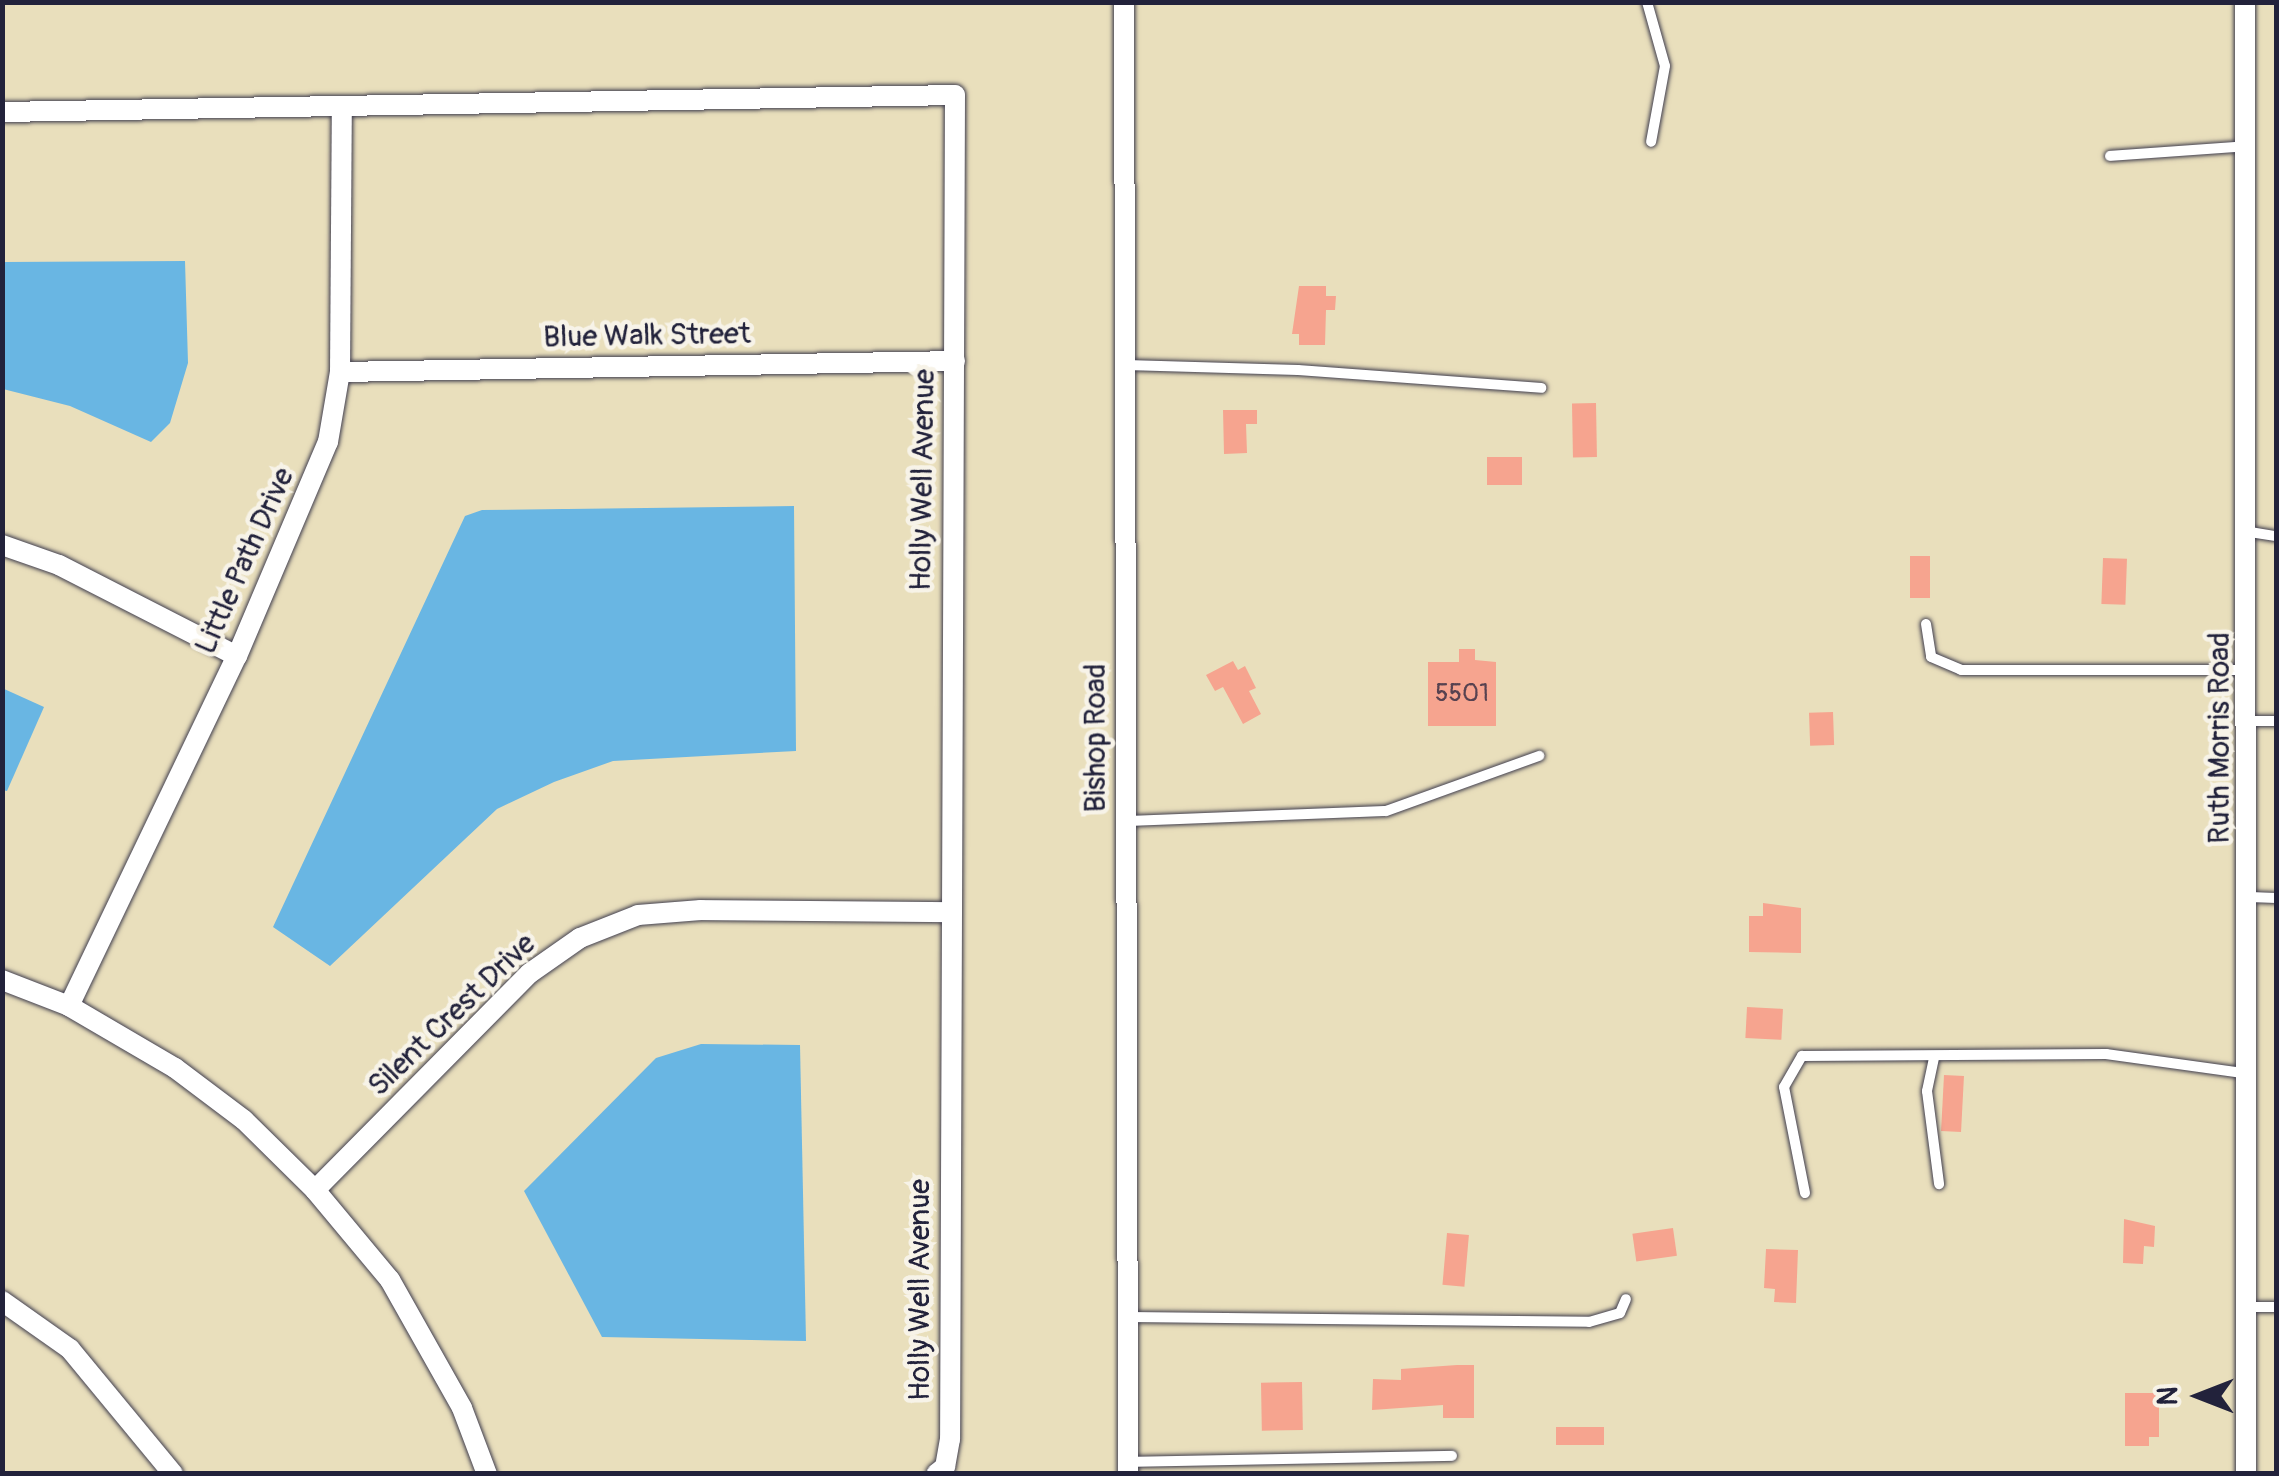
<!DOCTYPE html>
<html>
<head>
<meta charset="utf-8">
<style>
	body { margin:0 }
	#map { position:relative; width:2279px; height:1476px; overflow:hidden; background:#e9dfbc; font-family:Pangolin,sans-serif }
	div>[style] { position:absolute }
	.water>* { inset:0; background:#69b6e3 }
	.building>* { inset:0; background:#f6a48f; transform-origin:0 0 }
	.roads { filter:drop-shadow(0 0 2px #403e4e) drop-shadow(0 0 2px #403e4e) }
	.lane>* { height:10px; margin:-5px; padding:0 5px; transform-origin:5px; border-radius:5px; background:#fff }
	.street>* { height:20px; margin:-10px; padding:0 10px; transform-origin:10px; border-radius:10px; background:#fff }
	span { translate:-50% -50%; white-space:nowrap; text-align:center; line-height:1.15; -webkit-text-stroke:9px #f7f3e8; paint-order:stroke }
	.number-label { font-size:25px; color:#574250 }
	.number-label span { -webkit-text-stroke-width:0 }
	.street-label { font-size:30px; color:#22223b }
	.frame { position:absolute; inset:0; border:5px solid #22223b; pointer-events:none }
	.north { position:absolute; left:2149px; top:1346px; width:100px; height:100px; -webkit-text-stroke:8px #f7f3e8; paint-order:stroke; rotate:270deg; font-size:28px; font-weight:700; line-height:40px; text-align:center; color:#22223b }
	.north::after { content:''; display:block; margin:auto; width:35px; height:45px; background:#22223b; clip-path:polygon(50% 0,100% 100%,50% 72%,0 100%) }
</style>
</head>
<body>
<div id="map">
	<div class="water">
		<div style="clip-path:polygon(185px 261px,188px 363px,170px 423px,151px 442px,70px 406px,3px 389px,3px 262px)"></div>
		<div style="clip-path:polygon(794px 506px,796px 751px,613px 761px,554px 782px,497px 809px,330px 966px,273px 927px,465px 516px,482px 510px)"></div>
		<div style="clip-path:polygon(2px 688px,44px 707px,7px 791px,2px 790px)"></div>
		<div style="clip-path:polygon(701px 1044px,800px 1045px,806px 1341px,602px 1337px,524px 1191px,656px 1058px)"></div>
	</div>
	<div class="building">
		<div style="clip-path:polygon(1299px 286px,1326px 286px,1326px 296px,1336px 296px,1335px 310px,1326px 310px,1325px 345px,1299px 345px,1299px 334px,1292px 334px)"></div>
		<div style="left:1596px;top:403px;width:54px;height:24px;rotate:89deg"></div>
		<div style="clip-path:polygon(1223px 410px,1257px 410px,1257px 424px,1246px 424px,1247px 453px,1224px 454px)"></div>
		<div style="left:1487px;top:457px;width:35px;height:28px"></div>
		<div style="left:1910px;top:556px;width:20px;height:42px"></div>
		<div style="left:2103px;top:558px;width:24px;height:46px;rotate:2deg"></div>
		<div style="clip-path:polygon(1459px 649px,1475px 649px,1475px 660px,1496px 662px,1496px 726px,1428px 726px,1428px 662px,1459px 662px)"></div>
		<div style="clip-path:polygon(1233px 661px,1238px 670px,1245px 666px,1256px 688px,1249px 691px,1261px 714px,1243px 724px,1223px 687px,1215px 691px,1206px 675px)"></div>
		<div style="left:1833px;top:712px;width:33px;height:24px;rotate:88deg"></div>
		<div style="clip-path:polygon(1763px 903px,1801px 908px,1801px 953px,1749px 952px,1749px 916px,1763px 916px)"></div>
		<div style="left:1747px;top:1007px;width:36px;height:31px;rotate:3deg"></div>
		<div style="left:1944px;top:1075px;width:20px;height:56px;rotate:3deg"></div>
		<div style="clip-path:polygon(2124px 1219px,2155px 1226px,2154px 1247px,2144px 1246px,2143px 1264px,2123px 1263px)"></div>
		<div style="left:1673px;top:1228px;width:28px;height:41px;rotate:82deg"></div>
		<div style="left:1447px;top:1233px;width:22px;height:52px;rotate:5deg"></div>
		<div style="clip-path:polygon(1766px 1249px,1798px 1250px,1796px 1303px,1774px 1302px,1775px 1289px,1764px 1288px)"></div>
		<div style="clip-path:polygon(1457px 1365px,1474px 1365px,1474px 1418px,1443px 1418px,1443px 1405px,1372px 1410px,1373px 1379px,1401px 1380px,1401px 1369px)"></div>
		<div style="left:1302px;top:1382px;width:48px;height:41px;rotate:89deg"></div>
		<div style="clip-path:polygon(2125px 1393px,2159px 1393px,2159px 1437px,2149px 1437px,2149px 1446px,2125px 1446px)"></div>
		<div style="left:1556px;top:1427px;width:48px;height:18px"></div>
	</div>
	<div class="roads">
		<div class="lane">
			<div style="left:1647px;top:2px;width:66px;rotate:74.3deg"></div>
			<div style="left:1665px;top:66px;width:77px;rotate:100.4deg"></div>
			<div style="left:2110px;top:156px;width:138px;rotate:-4.1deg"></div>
			<div style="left:1126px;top:365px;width:172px;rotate:1.7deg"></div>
			<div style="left:1298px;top:370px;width:244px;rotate:4.2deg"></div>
			<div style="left:2250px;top:532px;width:26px;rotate:9deg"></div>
			<div style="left:1926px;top:624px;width:33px;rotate:81deg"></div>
			<div style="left:1931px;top:657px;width:33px;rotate:23deg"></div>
			<div style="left:1961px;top:670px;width:288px"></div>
			<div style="left:2250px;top:721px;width:26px"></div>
			<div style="left:1127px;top:821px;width:259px;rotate:-2.2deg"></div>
			<div style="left:1386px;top:811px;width:163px;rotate:-19.8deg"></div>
			<div style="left:2250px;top:897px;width:26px;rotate:2deg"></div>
			<div style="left:1934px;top:1058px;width:34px;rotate:102deg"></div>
			<div style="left:1927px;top:1091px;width:94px;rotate:82.6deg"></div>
			<div style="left:1805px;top:1193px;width:108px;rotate:-101.2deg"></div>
			<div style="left:1784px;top:1087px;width:36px;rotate:-60deg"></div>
			<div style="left:1802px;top:1056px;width:304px;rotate:-0.4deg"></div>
			<div style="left:2106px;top:1054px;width:138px;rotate:7.9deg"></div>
			<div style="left:2245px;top:1307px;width:31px"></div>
			<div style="left:1128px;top:1317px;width:461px;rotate:0.6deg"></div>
			<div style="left:1589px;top:1322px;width:32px;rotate:-16deg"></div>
			<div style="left:1620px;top:1313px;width:15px;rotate:-67deg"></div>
			<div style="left:1128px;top:1462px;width:324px;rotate:-1.1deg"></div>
		</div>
		<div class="street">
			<div style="left:1124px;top:2px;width:1472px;rotate:89.84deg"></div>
			<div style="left:2245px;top:2px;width:1472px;rotate:89.96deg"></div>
			<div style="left:2px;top:112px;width:953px;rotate:-1.02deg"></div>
			<div style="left:955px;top:95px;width:1344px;rotate:90.21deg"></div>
			<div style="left:950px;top:1439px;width:28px;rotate:100deg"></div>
			<div style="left:945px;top:1467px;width:11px;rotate:142deg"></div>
			<div style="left:340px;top:372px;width:615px;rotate:-1.02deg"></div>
			<div style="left:2px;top:545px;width:60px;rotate:19.3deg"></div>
			<div style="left:59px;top:565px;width:200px;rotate:27.1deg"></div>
			<div style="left:2px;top:980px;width:72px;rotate:21.2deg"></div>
			<div style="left:69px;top:1006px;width:123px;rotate:30.3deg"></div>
			<div style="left:175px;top:1068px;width:86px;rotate:37deg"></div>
			<div style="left:244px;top:1120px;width:100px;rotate:44.6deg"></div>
			<div style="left:315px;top:1190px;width:117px;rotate:50.2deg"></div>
			<div style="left:390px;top:1280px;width:147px;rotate:60.6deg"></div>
			<div style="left:462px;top:1408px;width:71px;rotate:69.3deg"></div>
			<div style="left:69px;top:1006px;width:388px;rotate:-64.4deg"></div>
			<div style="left:237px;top:656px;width:233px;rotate:-67deg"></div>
			<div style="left:328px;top:442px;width:71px;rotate:-80.3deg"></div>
			<div style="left:340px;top:372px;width:264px;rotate:-89.6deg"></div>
			<div style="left:315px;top:1190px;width:305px;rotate:-45.3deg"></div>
			<div style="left:530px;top:973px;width:61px;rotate:-35deg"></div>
			<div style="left:580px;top:938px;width:62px;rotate:-21.6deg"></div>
			<div style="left:638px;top:915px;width:63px;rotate:-4.5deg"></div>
			<div style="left:701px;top:910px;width:248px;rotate:0.5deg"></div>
			<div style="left:2px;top:1301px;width:83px;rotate:35.2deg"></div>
			<div style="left:70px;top:1349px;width:162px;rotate:50.5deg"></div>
		</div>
	</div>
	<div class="number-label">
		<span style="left:1462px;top:694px">5501</span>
	</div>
	<div class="street-label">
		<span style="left:647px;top:336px;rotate:-1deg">Blue Walk Street</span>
		<span style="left:923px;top:480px;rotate:-89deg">Holly Well Avenue</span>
		<span style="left:245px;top:561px;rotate:-66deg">Little Path Drive</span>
		<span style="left:1096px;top:738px;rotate:-90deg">Bishop Road</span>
		<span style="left:2220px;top:738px;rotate:-90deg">Ruth Morris Road</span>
		<span style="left:452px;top:1015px;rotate:-44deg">Silent Crest Drive</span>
		<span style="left:920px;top:1290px;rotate:-90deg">Holly Well Avenue</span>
	</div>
	<div class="frame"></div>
	<div class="north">N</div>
</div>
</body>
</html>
